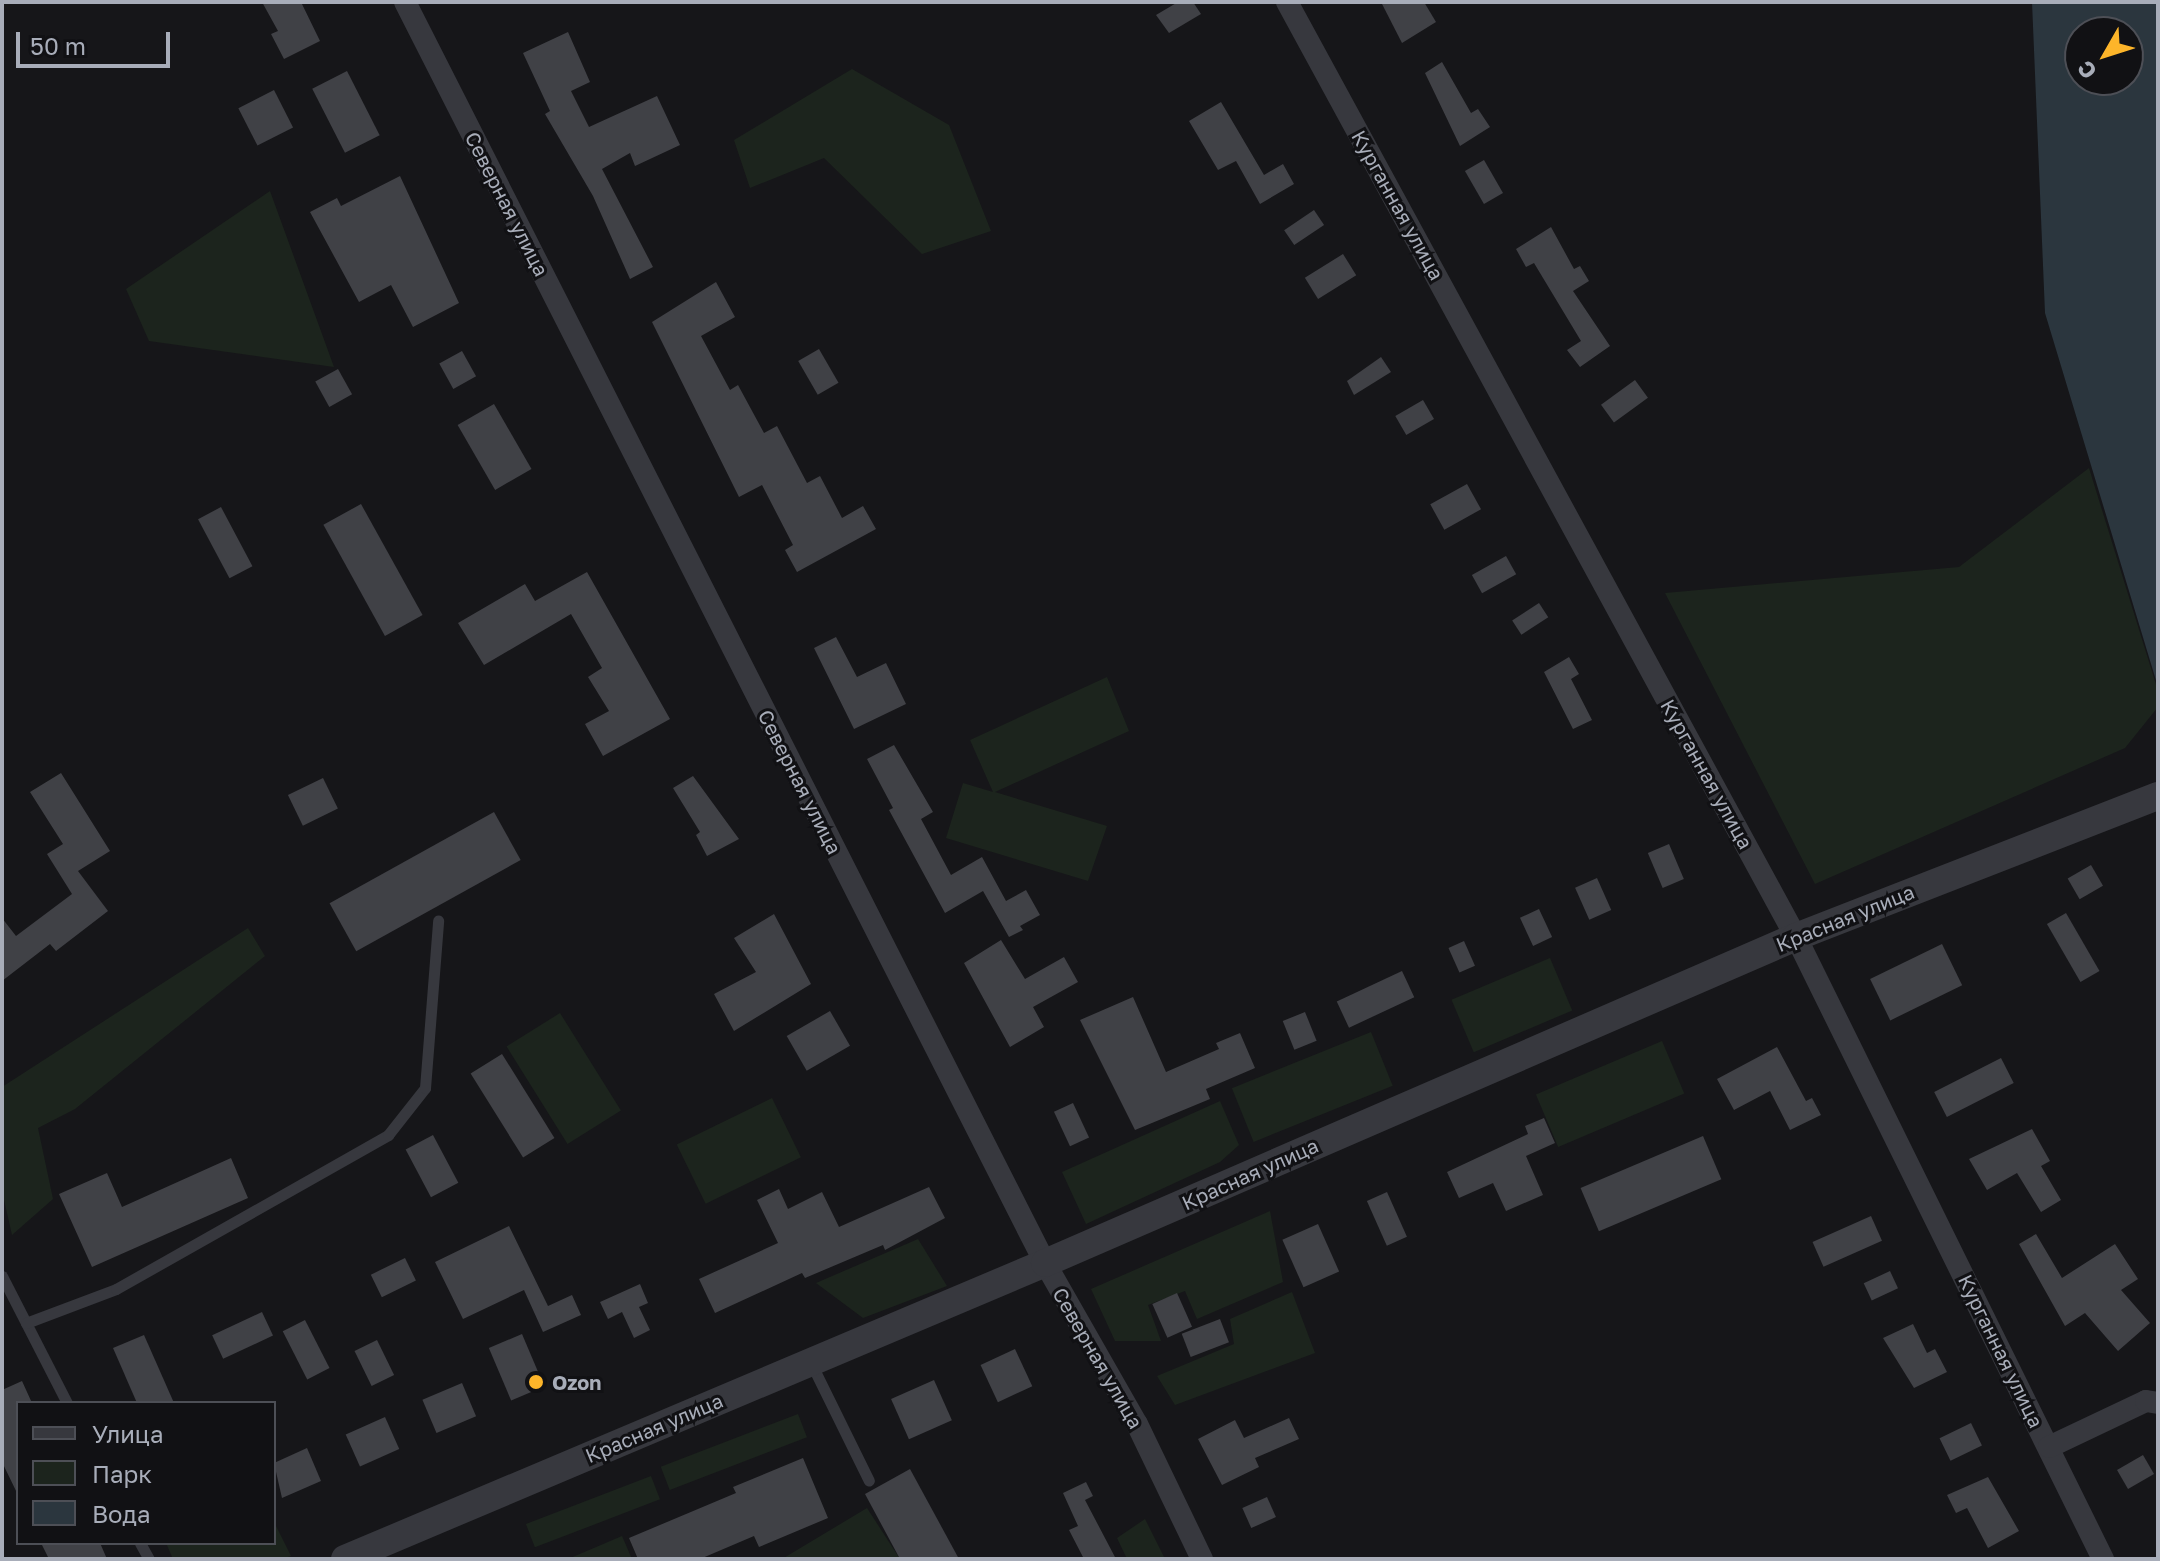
<!DOCTYPE html>
<html>
<head>
<meta charset="utf-8">
<style>
	body { margin:0 }
	#map { position:relative; width:2160px; height:1561px; overflow:hidden; background:#161619; font-family:"Golos Text",sans-serif }
	div>[style] { position:absolute }
	.green>* { inset:0; background:#1c241d; transform-origin:0 0 }
	.water>* { inset:0; background:#2b363e }
	.building>* { inset:0; background:#404146; transform-origin:0 0 }
	.service>* { height:11px; margin:-5.5px; padding:0 5.5px; transform-origin:5.5px; border-radius:5.5px; background:#37383e }
	.minor>* { height:22px; margin:-11px; padding:0 11px; transform-origin:11px; border-radius:11px; background:#37383e }
	.tertiary>* { height:28px; margin:-14px; padding:0 14px; transform-origin:14px; border-radius:14px; background:#37383e }
	.dots>* { width:22px; height:22px; translate:-50% -50%; box-sizing:border-box; border:4px solid #111114; border-radius:50% }
	span { translate:-50% -50%; white-space:nowrap; text-align:center; line-height:1.15; -webkit-text-stroke:6px #111114; paint-order:stroke }
	.street-label { font-size:20px; color:#a8adb9 }
	.poi-label { font-size:20px; color:#a8adb9; font-weight:700 }
	.left { translate:0 -50%; text-align:left }
	.frame { position:absolute; inset:0; border:4px solid #a8adb9; pointer-events:none }
	.legend { position:absolute; left:16px; top:1401px; width:260px; height:144px; box-sizing:border-box; background:#111114; border:2px solid #4d4f56; margin:0; padding:10px 14px; list-style:none; font-size:24px; color:#a8adb9 }
	.legend li { display:flex; align-items:center; gap:16px; height:40px }
	.legend b { width:40px; border:2px solid #4d4f56 }
	.north { position:absolute; left:2064px; top:16px; width:80px; height:80px; box-sizing:border-box; background:#111114; border:2px solid #4d4f56; border-radius:50%; rotate:231deg; font-size:22px; font-weight:700; line-height:32px; text-align:center; color:#a8adb9 }
	.north::after { content:''; display:block; margin:auto; width:28px; height:36px; background:#fdb52a; clip-path:polygon(50% 0,100% 100%,50% 72%,0 100%) }
	.scale { position:absolute; left:16px; top:32px; width:154px; height:36px; box-sizing:border-box; border:4px solid #a8adb9; border-top:0; padding-left:10px; font-size:24px; line-height:28px; white-space:nowrap; color:#a8adb9; -webkit-text-stroke:6px #111114; paint-order:stroke }
</style>
</head>
<body>
<div id="map">
	<div class="green">
		<div style="clip-path:polygon(852px 69px,949px 125px,991px 231px,922px 254px,824px 158px,750px 188px,734px 140px)"></div>
		<div style="clip-path:polygon(270px 191px,334px 367px,149px 341px,126px 289px)"></div>
		<div style="clip-path:polygon(2089px 468px,2158px 691px,2158px 707px,2125px 748px,1815px 884px,1665px 593px,1959px 567px)"></div>
		<div style="clip-path:polygon(1107px 677px,1129px 731px,995px 792px,1107px 826px,1088px 881px,946px 838px,963px 783px,993px 792px,970px 740px)"></div>
		<div style="clip-path:polygon(248px 928px,265px 956px,75px 1109px,38px 1128px,53px 1199px,12px 1235px,2px 1191px,2px 1087px)"></div>
		<div style="left:1550px;top:958px;width:57px;height:107px;rotate:67deg"></div>
		<div style="left:560px;top:1013px;width:115px;height:63px;rotate:58deg"></div>
		<div style="left:1371px;top:1032px;width:58px;height:150px;rotate:68deg"></div>
		<div style="left:1662px;top:1041px;width:57px;height:137px;rotate:67deg"></div>
		<div style="left:772px;top:1098px;width:66px;height:106px;rotate:64deg"></div>
		<div style="clip-path:polygon(1220px 1101px,1239px 1145px,1220px 1162px,1086px 1224px,1062px 1172px)"></div>
		<div style="clip-path:polygon(1270px 1211px,1283px 1282px,1197px 1319px,1185px 1291px,1148px 1305px,1161px 1341px,1115px 1341px,1091px 1289px)"></div>
		<div style="clip-path:polygon(918px 1239px,947px 1286px,863px 1318px,816px 1283px)"></div>
		<div style="clip-path:polygon(1292px 1292px,1315px 1353px,1175px 1405px,1157px 1376px,1234px 1344px,1230px 1319px)"></div>
		<div style="left:798px;top:1414px;width:25px;height:147px;rotate:69deg"></div>
		<div style="left:651px;top:1476px;width:25px;height:134px;rotate:69deg"></div>
		<div style="clip-path:polygon(867px 1508px,900px 1559px,782px 1559px)"></div>
		<div style="clip-path:polygon(1145px 1519px,1165px 1559px,1127px 1559px,1117px 1538px)"></div>
		<div style="clip-path:polygon(274px 1522px,291px 1556px,282px 1559px,173px 1559px,166px 1543px,274px 1543px)"></div>
		<div style="clip-path:polygon(622px 1536px,632px 1559px,568px 1559px)"></div>
	</div>
	<div class="water">
		<div style="clip-path:polygon(evenodd,2032px 2px,2158px 2px,2158px 687px,2045px 313px,2032px 2px,2080px 32px,2128px 32px,2128px 80px,2080px 80px,2080px 32px)"></div>
	</div>
	<div class="building">
		<div style="clip-path:polygon(262px 2px,301px 2px,320px 41px,284px 59px,271px 34px,278px 31px)"></div>
		<div style="clip-path:polygon(1178px 2px,1193px 2px,1201px 14px,1169px 33px,1156px 15px)"></div>
		<div style="clip-path:polygon(1381px 2px,1424px 2px,1436px 22px,1402px 43px)"></div>
		<div style="clip-path:polygon(568px 32px,590px 82px,571px 91px,589px 127px,657px 96px,680px 145px,635px 166px,630px 153px,602px 169px,653px 267px,630px 279px,593px 196px,545px 114px,550px 111px,523px 53px)"></div>
		<div style="clip-path:polygon(1442px 62px,1471px 113px,1478px 109px,1490px 127px,1460px 146px,1425px 73px)"></div>
		<div style="left:347px;top:71px;width:72px;height:39px;rotate:63deg"></div>
		<div style="left:274px;top:90px;width:42px;height:40px;rotate:63deg"></div>
		<div style="clip-path:polygon(1221px 102px,1264px 175px,1283px 164px,1294px 184px,1260px 204px,1236px 161px,1218px 170px,1189px 121px)"></div>
		<div style="left:1484px;top:160px;width:38px;height:22px;rotate:60deg"></div>
		<div style="clip-path:polygon(400px 176px,459px 303px,413px 327px,391px 285px,359px 302px,310px 212px,337px 198px,341px 206px)"></div>
		<div style="left:1314px;top:210px;width:18px;height:36px;rotate:56deg"></div>
		<div style="clip-path:polygon(1551px 227px,1574px 269px,1580px 266px,1589px 281px,1573px 291px,1610px 346px,1580px 367px,1567px 350px,1581px 341px,1534px 263px,1526px 267px,1516px 249px)"></div>
		<div style="left:1343px;top:254px;width:25px;height:45px;rotate:58deg"></div>
		<div style="clip-path:polygon(716px 282px,735px 317px,701px 336px,730px 390px,738px 385px,764px 433px,777px 426px,807px 483px,820px 476px,842px 518px,863px 506px,876px 529px,797px 572px,785px 550px,793px 545px,762px 485px,739px 497px,652px 322px)"></div>
		<div style="left:819px;top:349px;width:39px;height:24px;rotate:60deg"></div>
		<div style="left:462px;top:351px;width:29px;height:26px;rotate:61deg"></div>
		<div style="clip-path:polygon(1381px 357px,1391px 372px,1354px 395px,1347px 381px)"></div>
		<div style="left:338px;top:369px;width:29px;height:26px;rotate:61deg"></div>
		<div style="left:1635px;top:380px;width:22px;height:42px;rotate:54deg"></div>
		<div style="left:1423px;top:400px;width:22px;height:32px;rotate:60deg"></div>
		<div style="left:494px;top:404px;width:75px;height:42px;rotate:60deg"></div>
		<div style="left:1467px;top:484px;width:29px;height:42px;rotate:61deg"></div>
		<div style="left:361px;top:504px;width:127px;height:43px;rotate:61deg"></div>
		<div style="left:221px;top:507px;width:67px;height:26px;rotate:62deg"></div>
		<div style="left:1506px;top:556px;width:21px;height:39px;rotate:61deg"></div>
		<div style="clip-path:polygon(587px 572px,670px 719px,603px 756px,585px 724px,609px 711px,588px 677px,602px 668px,571px 614px,484px 665px,458px 623px,525px 584px,535px 601px)"></div>
		<div style="left:1539px;top:603px;width:17px;height:32px;rotate:57deg"></div>
		<div style="clip-path:polygon(836px 637px,857px 677px,886px 663px,906px 704px,854px 729px,814px 648px)"></div>
		<div style="clip-path:polygon(1569px 657px,1579px 674px,1571px 679px,1592px 720px,1573px 729px,1544px 672px)"></div>
		<div style="clip-path:polygon(894px 745px,933px 812px,921px 819px,951px 875px,982px 857px,1006px 901px,1026px 890px,1040px 915px,1020px 926px,1023px 930px,1009px 937px,983px 891px,945px 913px,889px 810px,893px 808px,867px 759px)"></div>
		<div style="clip-path:polygon(61px 773px,110px 851px,78px 871px,108px 911px,56px 951px,50px 944px,2px 981px,2px 918px,16px 936px,72px 894px,47px 854px,63px 844px,30px 792px)"></div>
		<div style="clip-path:polygon(693px 776px,739px 839px,707px 856px,696px 835px,700px 832px,673px 788px)"></div>
		<div style="left:323px;top:778px;width:34px;height:39px;rotate:64deg"></div>
		<div style="left:494px;top:812px;width:55px;height:188px;rotate:61deg"></div>
		<div style="left:1669px;top:844px;width:38px;height:23px;rotate:67deg"></div>
		<div style="left:2091px;top:865px;width:24px;height:27px;rotate:60deg"></div>
		<div style="left:1597px;top:878px;width:35px;height:24px;rotate:66deg"></div>
		<div style="left:1539px;top:909px;width:31px;height:21px;rotate:65deg"></div>
		<div style="left:2066px;top:913px;width:67px;height:22px;rotate:60deg"></div>
		<div style="clip-path:polygon(774px 914px,811px 984px,734px 1031px,714px 994px,756px 972px,734px 938px)"></div>
		<div style="clip-path:polygon(1001px 940px,1025px 979px,1064px 957px,1078px 982px,1033px 1007px,1044px 1027px,1010px 1047px,964px 963px)"></div>
		<div style="left:1464px;top:941px;width:27px;height:17px;rotate:66deg"></div>
		<div style="left:1942px;top:944px;width:46px;height:80px;rotate:64deg"></div>
		<div style="left:1402px;top:971px;width:29px;height:72px;rotate:65deg"></div>
		<div style="clip-path:polygon(1133px 997px,1166px 1072px,1219px 1049px,1216px 1043px,1240px 1033px,1255px 1068px,1206px 1089px,1210px 1099px,1135px 1130px,1080px 1020px)"></div>
		<div style="left:830px;top:1011px;width:40px;height:50px;rotate:60deg"></div>
		<div style="left:1305px;top:1012px;width:31px;height:24px;rotate:68deg"></div>
		<div style="clip-path:polygon(1777px 1047px,1806px 1101px,1812px 1098px,1821px 1115px,1790px 1130px,1770px 1091px,1734px 1110px,1717px 1079px)"></div>
		<div style="left:502px;top:1054px;width:99px;height:37px;rotate:58deg"></div>
		<div style="left:2001px;top:1058px;width:28px;height:75px;rotate:63deg"></div>
		<div style="left:1073px;top:1103px;width:38px;height:21px;rotate:65deg"></div>
		<div style="clip-path:polygon(1544px 1118px,1555px 1143px,1526px 1156px,1543px 1195px,1506px 1211px,1493px 1183px,1459px 1198px,1447px 1172px,1528px 1134px,1525px 1126px)"></div>
		<div style="clip-path:polygon(2032px 1129px,2050px 1161px,2041px 1166px,2061px 1200px,2041px 1212px,2017px 1173px,1987px 1190px,1969px 1159px)"></div>
		<div style="left:433px;top:1135px;width:54px;height:31px;rotate:62deg"></div>
		<div style="left:1703px;top:1136px;width:47px;height:133px;rotate:67deg"></div>
		<div style="clip-path:polygon(231px 1158px,248px 1198px,92px 1267px,59px 1194px,107px 1173px,122px 1207px)"></div>
		<div style="clip-path:polygon(929px 1187px,945px 1218px,885px 1250px,883px 1245px,805px 1278px,802px 1273px,715px 1313px,699px 1279px,778px 1243px,757px 1200px,779px 1189px,788px 1209px,822px 1192px,839px 1227px)"></div>
		<div style="left:1387px;top:1192px;width:49px;height:22px;rotate:66deg"></div>
		<div style="left:1871px;top:1216px;width:27px;height:64px;rotate:66deg"></div>
		<div style="left:1318px;top:1224px;width:52px;height:39px;rotate:66deg"></div>
		<div style="clip-path:polygon(509px 1226px,548px 1306px,572px 1295px,581px 1315px,543px 1332px,524px 1290px,463px 1319px,435px 1262px)"></div>
		<div style="clip-path:polygon(2036px 1234px,2062px 1278px,2115px 1244px,2138px 1279px,2121px 1290px,2150px 1323px,2118px 1351px,2085px 1313px,2065px 1326px,2019px 1244px)"></div>
		<div style="left:405px;top:1258px;width:25px;height:38px;rotate:64deg"></div>
		<div style="left:1890px;top:1271px;width:19px;height:29px;rotate:65deg"></div>
		<div style="clip-path:polygon(640px 1284px,648px 1303px,639px 1307px,650px 1330px,634px 1338px,622px 1312px,608px 1319px,600px 1302px)"></div>
		<div style="left:1177px;top:1293px;width:37px;height:27px;rotate:66deg"></div>
		<div style="left:262px;top:1312px;width:26px;height:55px;rotate:65deg"></div>
		<div style="left:1220px;top:1319px;width:25px;height:41px;rotate:69deg"></div>
		<div style="left:305px;top:1320px;width:54px;height:25px;rotate:63deg"></div>
		<div style="clip-path:polygon(1913px 1324px,1927px 1353px,1935px 1349px,1947px 1372px,1914px 1388px,1883px 1338px)"></div>
		<div style="left:522px;top:1334px;width:57px;height:36px;rotate:67deg"></div>
		<div style="clip-path:polygon(144px 1335px,174px 1403px,137px 1403px,113px 1348px)"></div>
		<div style="left:377px;top:1340px;width:39px;height:25px;rotate:64deg"></div>
		<div style="left:1015px;top:1349px;width:41px;height:38px;rotate:65deg"></div>
		<div style="left:934px;top:1380px;width:44px;height:47px;rotate:66deg"></div>
		<div style="clip-path:polygon(22px 1381px,32px 1403px,18px 1403px,18px 1495px,2px 1462px,2px 1390px)"></div>
		<div style="left:462px;top:1383px;width:36px;height:43px;rotate:67deg"></div>
		<div style="left:385px;top:1417px;width:35px;height:43px;rotate:66deg"></div>
		<div style="clip-path:polygon(1289px 1418px,1299px 1439px,1255px 1458px,1259px 1467px,1222px 1485px,1198px 1439px,1235px 1420px,1244px 1438px)"></div>
		<div style="left:1971px;top:1423px;width:25px;height:35px;rotate:64deg"></div>
		<div style="clip-path:polygon(307px 1448px,321px 1481px,282px 1498px,274px 1463px)"></div>
		<div style="left:2143px;top:1455px;width:22px;height:30px;rotate:60deg"></div>
		<div style="clip-path:polygon(803px 1458px,828px 1518px,759px 1547px,754px 1536px,700px 1559px,638px 1559px,629px 1538px,736px 1493px,733px 1487px)"></div>
		<div style="clip-path:polygon(910px 1469px,959px 1559px,900px 1559px,865px 1494px)"></div>
		<div style="clip-path:polygon(1988px 1477px,2019px 1531px,1988px 1548px,1967px 1508px,1956px 1513px,1947px 1495px)"></div>
		<div style="clip-path:polygon(1086px 1482px,1093px 1496px,1085px 1500px,1116px 1559px,1084px 1559px,1069px 1530px,1078px 1526px,1063px 1493px)"></div>
		<div style="left:1267px;top:1497px;width:22px;height:27px;rotate:66deg"></div>
		<div style="clip-path:polygon(41px 1543px,100px 1543px,107px 1559px,49px 1559px)"></div>
	</div>
	<div class="service">
		<div style="left:2px;top:1276px;width:143px;rotate:62.9deg"></div>
		<div style="left:26px;top:1323px;width:96px;rotate:-20.7deg"></div>
		<div style="left:116px;top:1289px;width:313px;rotate:-29.5deg"></div>
		<div style="left:388px;top:1135px;width:60px;rotate:-51.8deg"></div>
		<div style="left:425px;top:1088px;width:168px;rotate:-85.5deg"></div>
		<div style="left:811px;top:1363px;width:131px;rotate:63.8deg"></div>
		<div style="left:140px;top:1543px;width:18px;rotate:61deg"></div>
	</div>
	<div class="minor">
		<div style="left:405px;top:2px;width:1414px;rotate:63.09deg"></div>
		<div style="left:1045px;top:1263px;width:185px;rotate:60.3deg"></div>
		<div style="left:1137px;top:1424px;width:150px;rotate:64.3deg"></div>
		<div style="left:1287px;top:2px;width:1065px;rotate:61.44deg"></div>
		<div style="left:1796px;top:937px;width:694px;rotate:63.73deg"></div>
		<div style="left:2049px;top:1447px;width:107px;rotate:-25.4deg"></div>
		<div style="left:2146px;top:1401px;width:12px;rotate:9deg"></div>
	</div>
	<div class="tertiary">
		<div style="left:345px;top:1559px;width:760px;rotate:-22.92deg"></div>
		<div style="left:1045px;top:1263px;width:819px;rotate:-23.47deg"></div>
		<div style="left:1796px;top:937px;width:388px;rotate:-21.3deg"></div>
	</div>
	<div class="dots">
		<div style="left:536px;top:1382px;background:#fdb52a"></div>
	</div>
	<div class="street-label">
		<span style="left:507px;top:204px;rotate:63deg">Северная улица</span>
		<span style="left:1398px;top:205px;rotate:61deg">Курганная улица</span>
		<span style="left:1707px;top:774px;rotate:61deg">Курганная улица</span>
		<span style="left:800px;top:782px;rotate:63deg">Северная улица</span>
		<span style="left:1845px;top:918px;rotate:-22deg">Красная улица</span>
		<span style="left:1250px;top:1174px;rotate:-24deg">Красная улица</span>
		<span style="left:2001px;top:1351px;rotate:64deg">Курганная улица</span>
		<span style="left:1098px;top:1358px;rotate:60deg">Северная улица</span>
		<span style="left:654px;top:1428px;rotate:-23deg">Красная улица</span>
	</div>
	<div class="poi-label">
		<span class="left" style="left:552px;top:1382px">Ozon</span>
	</div>
	<div class="frame"></div>
	<ul class="legend">
	<li><b style="height:10px;background:#37383e"></b>Улица</li>
	<li><b style="height:22px;background:#1c241d"></b>Парк</li>
	<li><b style="height:22px;background:#2b363e"></b>Вода</li>
	</ul>
	<div class="north">С</div>
	<div class="scale">50 m</div>
</div>
</body>
</html>
